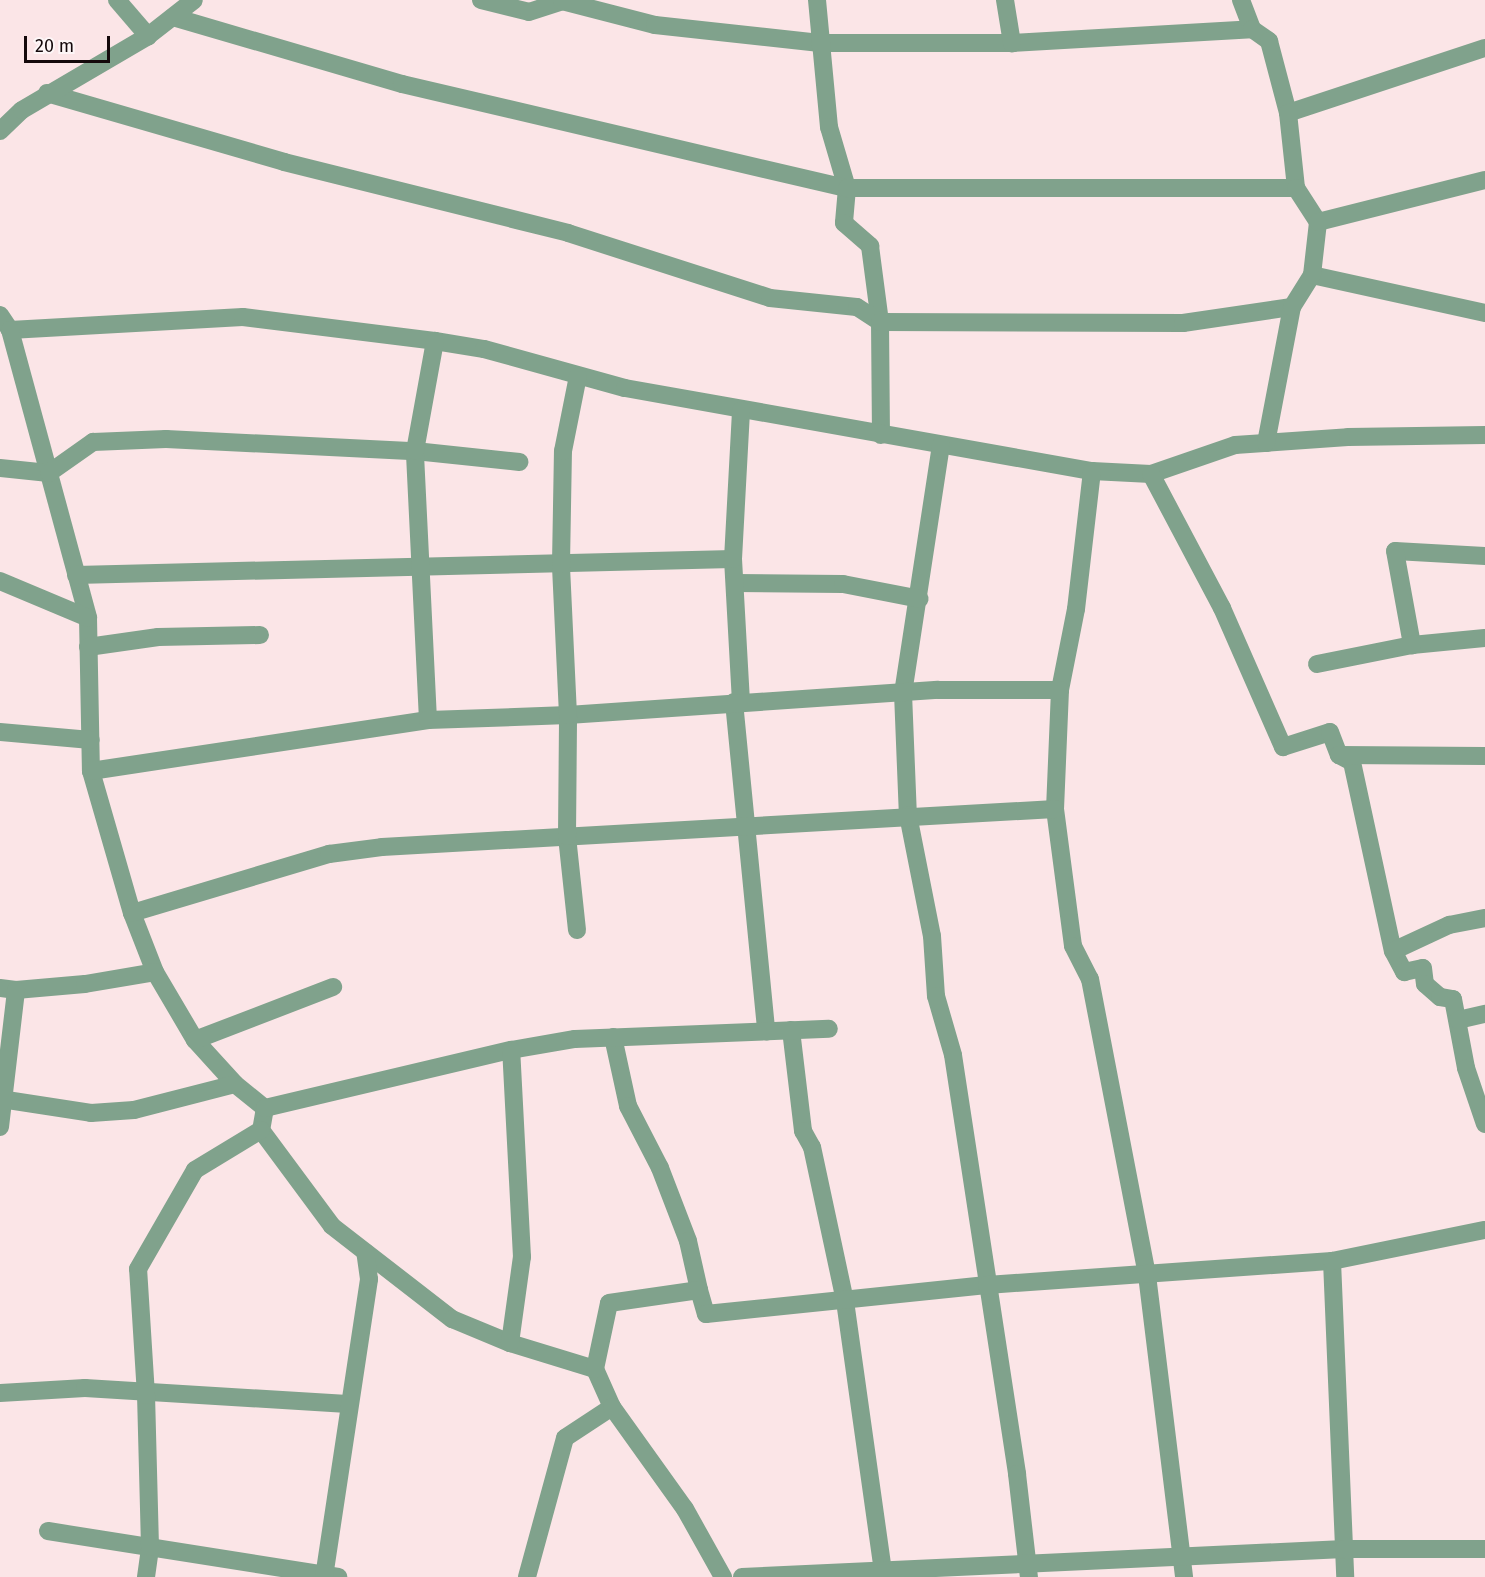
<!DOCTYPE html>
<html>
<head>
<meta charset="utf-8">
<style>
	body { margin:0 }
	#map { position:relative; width:1485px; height:1577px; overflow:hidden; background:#fbe5e7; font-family:"Fira Sans",sans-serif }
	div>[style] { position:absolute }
	.minor>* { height:18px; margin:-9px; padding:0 9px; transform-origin:9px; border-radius:9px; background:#80a28c }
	span { translate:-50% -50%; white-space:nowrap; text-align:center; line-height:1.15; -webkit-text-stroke:4.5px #fdf6f7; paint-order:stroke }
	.scale { position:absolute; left:24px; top:36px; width:86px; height:27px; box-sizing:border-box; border:3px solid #14090b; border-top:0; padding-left:8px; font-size:18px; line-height:21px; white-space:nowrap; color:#14090b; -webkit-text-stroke:4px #fdf6f7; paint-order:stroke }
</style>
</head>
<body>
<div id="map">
	<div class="minor">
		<div style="left:117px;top:0;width:48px;rotate:49.3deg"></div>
		<div style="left:481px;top:0;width:49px;rotate:14deg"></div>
		<div style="left:529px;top:12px;width:35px;rotate:-18deg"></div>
		<div style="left:562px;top:1px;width:96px;rotate:14.5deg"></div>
		<div style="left:655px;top:25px;width:166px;rotate:6.2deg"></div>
		<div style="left:820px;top:43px;width:192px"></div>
		<div style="left:1012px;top:43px;width:240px;rotate:-3.3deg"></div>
		<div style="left:817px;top:0;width:128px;rotate:84.6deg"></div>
		<div style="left:829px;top:127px;width:64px;rotate:73.6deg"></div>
		<div style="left:847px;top:188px;width:35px;rotate:95deg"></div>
		<div style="left:844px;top:223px;width:35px;rotate:41deg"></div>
		<div style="left:870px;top:246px;width:77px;rotate:82.5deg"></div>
		<div style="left:880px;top:322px;width:113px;rotate:89.5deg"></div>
		<div style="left:1005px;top:0;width:44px;rotate:80.8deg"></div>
		<div style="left:1241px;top:0;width:31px;rotate:69deg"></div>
		<div style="left:1252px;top:29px;width:21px;rotate:35deg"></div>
		<div style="left:1269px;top:41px;width:74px;rotate:75.2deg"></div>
		<div style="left:1288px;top:113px;width:75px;rotate:83.9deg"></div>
		<div style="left:173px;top:17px;width:239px;rotate:16.3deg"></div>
		<div style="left:402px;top:84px;width:457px;rotate:13.2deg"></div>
		<div style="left:847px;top:188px;width:449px"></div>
		<div style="left:1296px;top:188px;width:40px;rotate:57.1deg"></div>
		<div style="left:47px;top:93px;width:247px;rotate:16.2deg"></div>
		<div style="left:284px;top:162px;width:293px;rotate:14deg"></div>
		<div style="left:568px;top:233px;width:212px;rotate:17.8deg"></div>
		<div style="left:770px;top:298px;width:87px;rotate:5.9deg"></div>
		<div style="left:857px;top:307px;width:27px;rotate:33deg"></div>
		<div style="left:880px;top:322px;width:303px;rotate:0.2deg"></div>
		<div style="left:1183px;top:323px;width:110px;rotate:-8.4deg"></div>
		<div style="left:1288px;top:113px;width:207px;rotate:-18.3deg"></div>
		<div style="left:0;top:131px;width:30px;rotate:-44deg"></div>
		<div style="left:22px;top:110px;width:146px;rotate:-30.4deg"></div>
		<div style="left:148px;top:36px;width:58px;rotate:-38deg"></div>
		<div style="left:1312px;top:275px;width:177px;rotate:12.4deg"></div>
		<div style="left:0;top:315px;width:18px;rotate:56deg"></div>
		<div style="left:10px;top:330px;width:233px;rotate:-3.2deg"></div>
		<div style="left:243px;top:317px;width:193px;rotate:7.1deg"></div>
		<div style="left:435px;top:341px;width:50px;rotate:9.3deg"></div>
		<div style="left:484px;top:349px;width:146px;rotate:15.5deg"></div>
		<div style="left:625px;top:388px;width:474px;rotate:10.1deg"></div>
		<div style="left:1092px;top:471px;width:59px;rotate:2.9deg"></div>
		<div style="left:1151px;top:474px;width:89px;rotate:-19deg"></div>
		<div style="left:1235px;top:445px;width:113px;rotate:-4deg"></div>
		<div style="left:1348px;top:437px;width:137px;rotate:-0.8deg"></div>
		<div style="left:10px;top:330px;width:298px;rotate:74.8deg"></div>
		<div style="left:88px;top:618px;width:153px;rotate:88.9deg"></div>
		<div style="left:91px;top:771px;width:148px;rotate:73.9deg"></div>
		<div style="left:132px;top:913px;width:63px;rotate:68.7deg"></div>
		<div style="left:155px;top:972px;width:79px;rotate:59.5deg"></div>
		<div style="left:195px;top:1040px;width:59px;rotate:47.7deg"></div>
		<div style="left:235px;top:1084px;width:38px;rotate:39deg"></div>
		<div style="left:265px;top:1108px;width:22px;rotate:100deg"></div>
		<div style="left:261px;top:1130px;width:119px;rotate:53.5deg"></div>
		<div style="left:332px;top:1226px;width:152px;rotate:37.8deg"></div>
		<div style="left:452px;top:1319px;width:63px;rotate:22.5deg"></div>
		<div style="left:510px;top:1343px;width:89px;rotate:17deg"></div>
		<div style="left:595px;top:1369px;width:42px;rotate:65.9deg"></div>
		<div style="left:612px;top:1407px;width:56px;rotate:146.6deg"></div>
		<div style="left:565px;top:1438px;width:144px;rotate:105.3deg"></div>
		<div style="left:1266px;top:443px;width:138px;rotate:-79.2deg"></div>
		<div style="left:1292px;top:307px;width:38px;rotate:-58deg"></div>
		<div style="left:1312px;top:275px;width:53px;rotate:-83.5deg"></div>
		<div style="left:1318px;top:222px;width:172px;rotate:-14.1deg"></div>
		<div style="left:941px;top:445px;width:251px;rotate:98.7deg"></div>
		<div style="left:903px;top:693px;width:122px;rotate:87.7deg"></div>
		<div style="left:908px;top:815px;width:123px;rotate:78.8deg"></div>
		<div style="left:932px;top:936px;width:60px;rotate:86.2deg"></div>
		<div style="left:936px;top:996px;width:61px;rotate:73.9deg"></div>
		<div style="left:953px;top:1055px;width:424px;rotate:81.3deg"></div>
		<div style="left:1017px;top:1474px;width:104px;rotate:83.4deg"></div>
		<div style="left:0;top:468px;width:49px;rotate:5.8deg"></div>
		<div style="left:49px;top:473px;width:54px;rotate:-35.2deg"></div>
		<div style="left:93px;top:442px;width:73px;rotate:-2.4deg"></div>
		<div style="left:166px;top:439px;width:249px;rotate:2.8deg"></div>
		<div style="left:415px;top:451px;width:105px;rotate:6deg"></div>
		<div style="left:1092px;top:471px;width:139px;rotate:96.6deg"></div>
		<div style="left:1076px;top:609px;width:83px;rotate:101.2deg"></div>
		<div style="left:1060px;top:690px;width:119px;rotate:92.4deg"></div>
		<div style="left:1055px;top:809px;width:138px;rotate:82.5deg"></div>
		<div style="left:1073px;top:946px;width:37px;rotate:63deg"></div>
		<div style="left:1090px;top:979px;width:301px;rotate:79.1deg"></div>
		<div style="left:1147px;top:1275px;width:304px;rotate:83deg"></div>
		<div style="left:1151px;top:474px;width:152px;rotate:62.1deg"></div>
		<div style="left:1222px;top:608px;width:152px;rotate:66.3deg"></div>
		<div style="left:1283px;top:747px;width:49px;rotate:-17.7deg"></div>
		<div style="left:1330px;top:732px;width:25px;rotate:69deg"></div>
		<div style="left:1339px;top:755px;width:15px;rotate:28deg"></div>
		<div style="left:1352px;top:762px;width:193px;rotate:77.8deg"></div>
		<div style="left:1393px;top:951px;width:24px;rotate:62deg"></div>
		<div style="left:1404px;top:972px;width:19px;rotate:-12deg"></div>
		<div style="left:1423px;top:968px;width:16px;rotate:83deg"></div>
		<div style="left:1425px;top:984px;width:20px;rotate:41deg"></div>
		<div style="left:1440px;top:997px;width:13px;rotate:9deg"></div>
		<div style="left:1453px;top:999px;width:70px;rotate:79.3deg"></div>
		<div style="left:1466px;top:1068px;width:59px;rotate:71.3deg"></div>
		<div style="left:1485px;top:556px;width:90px;rotate:-176.8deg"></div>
		<div style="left:1395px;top:551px;width:96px;rotate:79.7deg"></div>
		<div style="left:1412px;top:645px;width:73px;rotate:-5.5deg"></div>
		<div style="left:76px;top:575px;width:657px;rotate:-1.4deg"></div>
		<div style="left:0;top:581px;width:95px;rotate:22.8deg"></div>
		<div style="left:735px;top:583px;width:108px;rotate:0.5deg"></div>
		<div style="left:843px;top:584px;width:78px;rotate:11deg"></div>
		<div style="left:88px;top:647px;width:71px;rotate:-8.1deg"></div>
		<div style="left:158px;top:637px;width:102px;rotate:-1.1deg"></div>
		<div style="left:1317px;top:664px;width:97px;rotate:-11.3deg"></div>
		<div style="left:734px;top:702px;width:331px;rotate:84.4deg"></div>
		<div style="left:741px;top:702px;width:143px;rotate:-93.2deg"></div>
		<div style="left:733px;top:559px;width:149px;rotate:-86.9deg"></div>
		<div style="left:428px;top:720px;width:269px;rotate:-92.8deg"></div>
		<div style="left:415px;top:451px;width:112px;rotate:-79.7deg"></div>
		<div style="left:0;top:732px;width:91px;rotate:5deg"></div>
		<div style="left:1339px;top:755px;width:146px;rotate:0.4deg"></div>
		<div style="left:91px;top:771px;width:341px;rotate:-8.6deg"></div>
		<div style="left:428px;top:720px;width:140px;rotate:-2deg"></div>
		<div style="left:568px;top:715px;width:371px;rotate:-3.9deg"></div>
		<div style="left:938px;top:690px;width:122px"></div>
		<div style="left:132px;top:913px;width:206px;rotate:-16.7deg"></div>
		<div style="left:329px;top:854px;width:53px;rotate:-7.5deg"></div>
		<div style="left:382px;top:847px;width:674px;rotate:-3.23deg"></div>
		<div style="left:577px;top:930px;width:95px;rotate:-96.1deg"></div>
		<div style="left:567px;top:836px;width:121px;rotate:-89.5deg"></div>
		<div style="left:568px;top:715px;width:151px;rotate:-92.7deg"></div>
		<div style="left:561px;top:564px;width:113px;rotate:-89deg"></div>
		<div style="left:563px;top:451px;width:76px;rotate:-78.7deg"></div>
		<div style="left:1393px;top:951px;width:62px;rotate:-24.9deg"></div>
		<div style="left:1449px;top:925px;width:37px;rotate:-11deg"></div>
		<div style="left:0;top:988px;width:16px;rotate:7deg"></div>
		<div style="left:16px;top:990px;width:69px;rotate:-5deg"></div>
		<div style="left:85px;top:984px;width:71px;rotate:-9.7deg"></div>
		<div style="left:1458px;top:1020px;width:28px;rotate:-13deg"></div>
		<div style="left:791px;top:1030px;width:102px;rotate:83.2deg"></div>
		<div style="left:803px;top:1131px;width:18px;rotate:61deg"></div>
		<div style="left:812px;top:1147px;width:157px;rotate:77.9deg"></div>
		<div style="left:845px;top:1301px;width:279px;rotate:82deg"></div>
		<div style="left:613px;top:1037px;width:71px;rotate:77.7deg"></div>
		<div style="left:628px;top:1106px;width:70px;rotate:62.7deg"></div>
		<div style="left:660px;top:1168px;width:78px;rotate:69deg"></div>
		<div style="left:688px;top:1241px;width:50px;rotate:77.3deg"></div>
		<div style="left:195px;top:1040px;width:148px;rotate:-21deg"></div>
		<div style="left:0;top:1099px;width:92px;rotate:8.7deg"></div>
		<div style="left:91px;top:1113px;width:43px;rotate:-4deg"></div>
		<div style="left:134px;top:1110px;width:104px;rotate:-14.4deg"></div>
		<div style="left:265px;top:1108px;width:253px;rotate:-13.3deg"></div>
		<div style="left:511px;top:1050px;width:65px;rotate:-9.8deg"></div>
		<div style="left:575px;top:1039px;width:254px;rotate:-2.3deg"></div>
		<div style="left:0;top:1127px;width:138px;rotate:-83.3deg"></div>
		<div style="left:1332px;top:1261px;width:316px;rotate:87.6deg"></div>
		<div style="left:510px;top:1343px;width:87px;rotate:-82.1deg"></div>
		<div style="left:522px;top:1257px;width:207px;rotate:-93deg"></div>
		<div style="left:595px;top:1369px;width:67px;rotate:-78deg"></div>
		<div style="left:609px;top:1303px;width:91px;rotate:-8.2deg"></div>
		<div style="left:699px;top:1290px;width:25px;rotate:74deg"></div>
		<div style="left:706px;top:1314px;width:282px;rotate:-5.9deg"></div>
		<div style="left:987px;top:1285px;width:346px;rotate:-4deg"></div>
		<div style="left:1332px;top:1261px;width:156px;rotate:-11.5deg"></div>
		<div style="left:0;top:1393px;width:85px;rotate:-3.4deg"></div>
		<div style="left:85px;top:1388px;width:263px;rotate:3.5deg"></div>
		<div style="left:612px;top:1407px;width:125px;rotate:54.4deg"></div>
		<div style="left:685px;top:1509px;width:78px;rotate:60.8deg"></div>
		<div style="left:48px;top:1531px;width:294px;rotate:9deg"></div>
		<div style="left:146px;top:1577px;width:30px;rotate:-82deg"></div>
		<div style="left:150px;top:1547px;width:152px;rotate:-91.5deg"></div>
		<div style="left:146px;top:1395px;width:126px;rotate:-93.6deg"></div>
		<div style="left:138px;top:1269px;width:114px;rotate:-60.1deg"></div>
		<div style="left:195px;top:1170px;width:77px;rotate:-31.2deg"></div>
		<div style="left:324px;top:1577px;width:301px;rotate:-81.4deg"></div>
		<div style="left:369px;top:1279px;width:27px;rotate:-98deg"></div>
		<div style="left:742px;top:1577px;width:603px;rotate:-2.66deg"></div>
		<div style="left:1344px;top:1549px;width:141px"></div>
	</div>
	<div class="scale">20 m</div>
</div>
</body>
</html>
